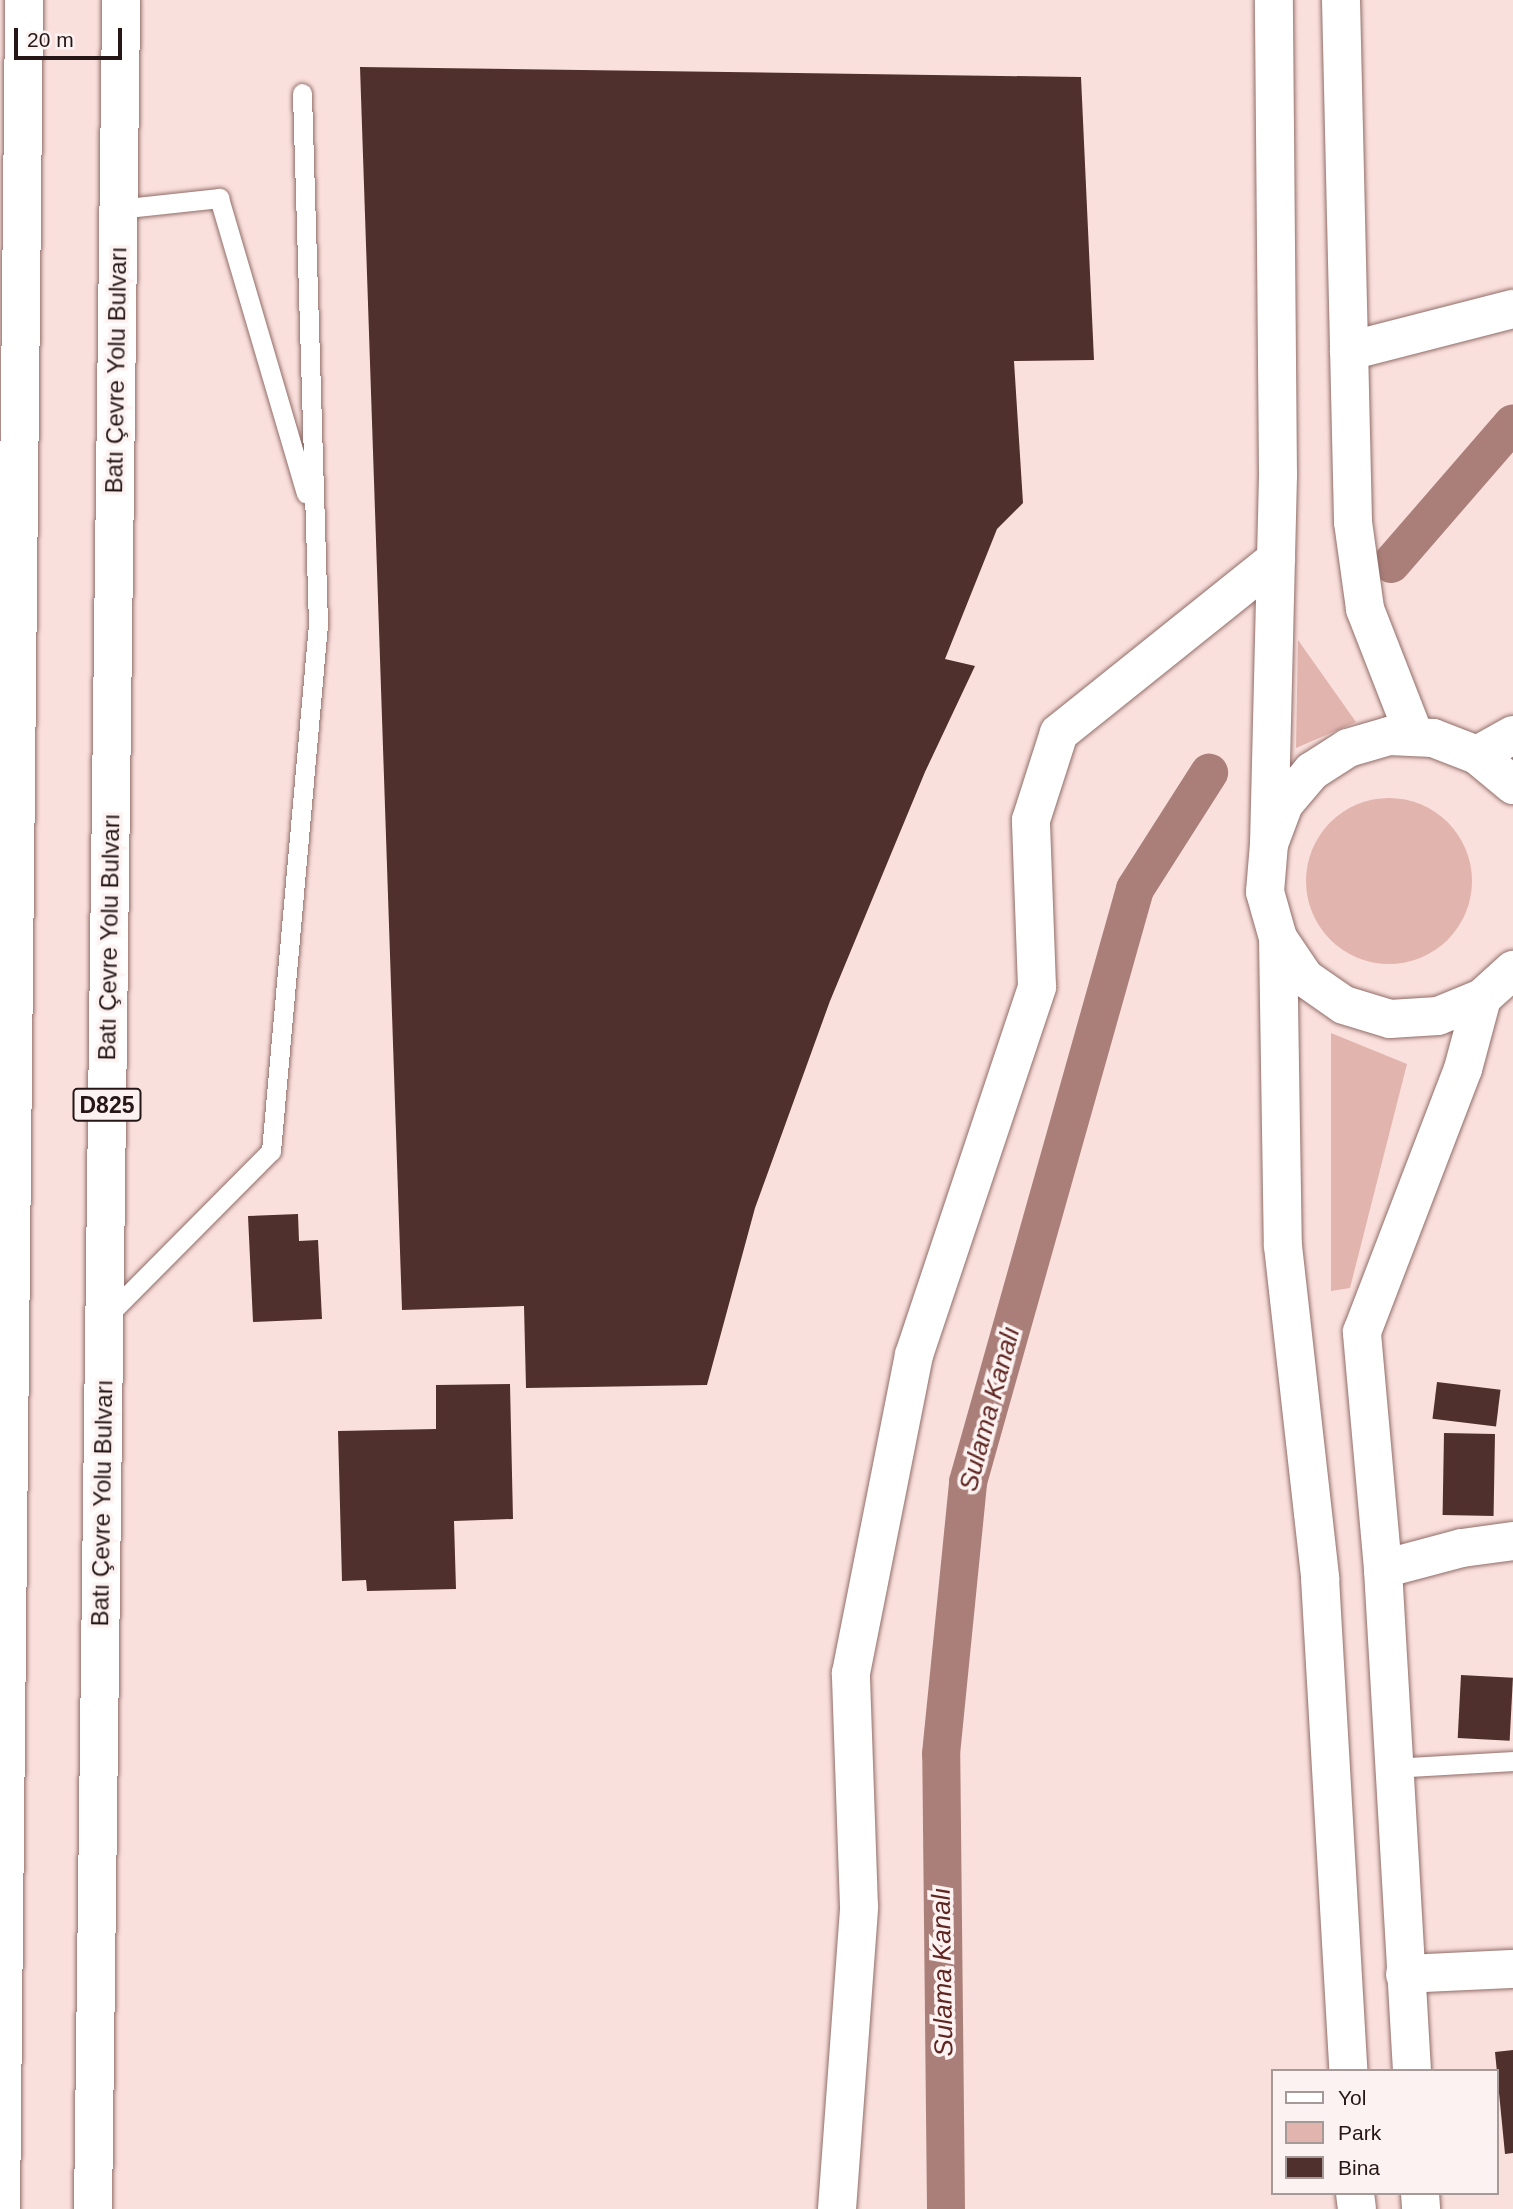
<!DOCTYPE html>
<html>
<head>
<meta charset="utf-8">
<style>
	body { margin:0 }
	#map { position:relative; width:1513px; height:2209px; overflow:hidden; background:#fae0dd; font-family:Helvetica,sans-serif }
	div>[style] { position:absolute }
	.green>* { inset:0; background:#e2b4ae }
	.round { border-radius:50% }
	.canal>* { height:38px; margin:-19px; padding:0 19px; transform-origin:19px; border-radius:19px; background:#ab7f79 }
	.building>* { inset:0; background:#50302c; transform-origin:0 0 }
	.roads { filter:drop-shadow(0 0 2px #916d68) drop-shadow(0 0 2px #916d68) }
	.lane>* { height:19px; margin:-9.5px; padding:0 9.5px; transform-origin:9.5px; border-radius:9.5px; background:#fff }
	.street>* { height:38px; margin:-19px; padding:0 19px; transform-origin:19px; border-radius:19px; background:#fff }
	.secondary>* { height:38px; margin:-19px; padding:0 19px; transform-origin:19px; border-radius:19px; background:#fff }
	.highway>* { height:38px; margin:-19px; padding:0 19px; transform-origin:19px; border-radius:19px; background:#fff }
	span { translate:-50% -50%; white-space:nowrap; text-align:center; line-height:1.15; -webkit-text-stroke:7px #fbf2f1; paint-order:stroke }
	.shield-label span { padding:2px 5px; background:#fbf2f1; border:2px solid; border-radius:5px; -webkit-text-stroke-width:0 }
	.shield-label { font-size:23px; color:#261716; font-weight:700 }
	.street-label { font-size:24px; color:#261716 }
	.water-label { font-size:26px; color:#5f2521; font-style:italic }
	.legend { position:absolute; left:1271px; top:2069px; width:228px; height:126px; box-sizing:border-box; background:#fbf2f1; border:2px solid #a69a99; margin:0; padding:9px 12px; list-style:none; font-size:21px; color:#261716 }
	.legend li { display:flex; align-items:center; gap:14px; height:35px }
	.legend b { width:35px; border:2px solid #a69a99 }
	.scale { position:absolute; left:14px; top:28px; width:108px; height:32px; box-sizing:border-box; border:4px solid #261716; border-top:0; padding-left:9px; font-size:21px; line-height:24px; white-space:nowrap; color:#261716; -webkit-text-stroke:5px #fbf2f1; paint-order:stroke }
</style>
</head>
<body>
<div id="map">
	<div class="green">
		<div style="clip-path:polygon(1298px 640px,1356px 722px,1296px 748px)"></div>
		<div class="round" style="left:1306px;top:798px;width:166px;height:166px"></div>
		<div style="clip-path:polygon(1331px 1033px,1407px 1064px,1350px 1288px,1331px 1291px)"></div>
	</div>
	<div class="canal">
		<div style="left:1391px;top:564px;width:186px;rotate:-49.1deg"></div>
		<div style="left:946px;top:2209px;width:455px;rotate:-90.6deg"></div>
		<div style="left:941px;top:1754px;width:273px;rotate:-84.3deg"></div>
		<div style="left:968px;top:1482px;width:616px;rotate:-74.27deg"></div>
		<div style="left:1135px;top:889px;width:138px;rotate:-57.5deg"></div>
	</div>
	<div class="building">
		<div style="clip-path:polygon(360px 67px,1081px 77px,1094px 360px,1014px 361px,1023px 503px,997px 529px,945px 659px,975px 666px,925px 772px,830px 1001px,755px 1208px,707px 1385px,526px 1388px,524px 1306px,402px 1310px)"></div>
		<div style="clip-path:polygon(298px 1214px,299px 1241px,318px 1240px,322px 1319px,253px 1322px,248px 1216px)"></div>
		<div style="left:1437px;top:1382px;width:64px;height:37px;rotate:7deg"></div>
		<div style="clip-path:polygon(510px 1384px,513px 1519px,454px 1521px,456px 1589px,367px 1591px,366px 1580px,342px 1581px,338px 1431px,436px 1429px,436px 1385px)"></div>
		<div style="left:1444px;top:1433px;width:51px;height:82px;rotate:1deg"></div>
		<div style="left:1461px;top:1675px;width:52px;height:63px;rotate:3deg"></div>
		<div style="clip-path:polygon(1513px 2050px,1513px 2153px,1505px 2154px,1495px 2052px)"></div>
	</div>
	<div class="roads">
		<div class="lane">
			<div style="left:118px;top:209px;width:102px;rotate:-6.2deg"></div>
			<div style="left:219px;top:198px;width:308px;rotate:73.6deg"></div>
			<div style="left:105px;top:1318px;width:235px;rotate:-45.2deg"></div>
			<div style="left:271px;top:1151px;width:529px;rotate:-84.9deg"></div>
			<div style="left:318px;top:624px;width:531px;rotate:-91.73deg"></div>
			<div style="left:1392px;top:1768px;width:121px;rotate:-3.3deg"></div>
		</div>
		<div class="street">
			<div style="left:1349px;top:351px;width:169px;rotate:-14.4deg"></div>
			<div style="left:1383px;top:1569px;width:82px;rotate:-14.9deg"></div>
			<div style="left:1462px;top:1548px;width:51px;rotate:-7.8deg"></div>
			<div style="left:1405px;top:1974px;width:108px;rotate:-2.7deg"></div>
			<div style="left:837px;top:2209px;width:303px;rotate:-85.8deg"></div>
			<div style="left:859px;top:1907px;width:234px;rotate:-92deg"></div>
			<div style="left:851px;top:1673px;width:324px;rotate:-78.8deg"></div>
			<div style="left:914px;top:1355px;width:388px;rotate:-71.5deg"></div>
			<div style="left:1037px;top:987px;width:167px;rotate:-92.1deg"></div>
			<div style="left:1031px;top:820px;width:91px;rotate:-72.2deg"></div>
			<div style="left:1059px;top:733px;width:278px;rotate:-38.7deg"></div>
		</div>
		<div class="secondary">
			<div style="left:1341px;top:0;width:522px;rotate:88.68deg"></div>
			<div style="left:1353px;top:522px;width:88px;rotate:82.1deg"></div>
			<div style="left:1365px;top:609px;width:137px;rotate:68.7deg"></div>
			<div style="left:1477px;top:755px;width:41px;rotate:-29.1deg"></div>
			<div style="left:1513px;top:785px;width:47px;rotate:-140.2deg"></div>
			<div style="left:1477px;top:755px;width:47px;rotate:-158.9deg"></div>
			<div style="left:1433px;top:738px;width:44px;rotate:-177.4deg"></div>
			<div style="left:1389px;top:736px;width:43px;rotate:163.7deg"></div>
			<div style="left:1348px;top:748px;width:43px;rotate:147.4deg"></div>
			<div style="left:1312px;top:771px;width:43px;rotate:130.3deg"></div>
			<div style="left:1284px;top:804px;width:43px;rotate:110.6deg"></div>
			<div style="left:1269px;top:844px;width:48px;rotate:94.8deg"></div>
			<div style="left:1265px;top:892px;width:48px;rotate:74.2deg"></div>
			<div style="left:1278px;top:938px;width:48px;rotate:56deg"></div>
			<div style="left:1305px;top:978px;width:47px;rotate:34.7deg"></div>
			<div style="left:1344px;top:1005px;width:48px;rotate:16.9deg"></div>
			<div style="left:1390px;top:1019px;width:48px;rotate:-3.6deg"></div>
			<div style="left:1438px;top:1016px;width:48px;rotate:-22.2deg"></div>
			<div style="left:1482px;top:998px;width:42px;rotate:-42.1deg"></div>
			<div style="left:1269px;top:844px;width:369px;rotate:-88.6deg"></div>
			<div style="left:1278px;top:475px;width:475px;rotate:-90.5deg"></div>
			<div style="left:1278px;top:938px;width:308px;rotate:89.1deg"></div>
			<div style="left:1283px;top:1246px;width:334px;rotate:83.6deg"></div>
			<div style="left:1320px;top:1578px;width:494px;rotate:86.7deg"></div>
			<div style="left:1412px;top:2071px;width:503px;rotate:-93.31deg"></div>
			<div style="left:1383px;top:1569px;width:238px;rotate:-95.1deg"></div>
			<div style="left:1362px;top:1332px;width:282px;rotate:-69deg"></div>
			<div style="left:1463px;top:1069px;width:73px;rotate:-75deg"></div>
			<div style="left:1355px;top:2193px;width:16px;rotate:83deg"></div>
			<div style="left:1420px;top:2193px;width:16px;rotate:86deg"></div>
		</div>
		<div class="highway">
			<div style="left:1px;top:2209px;width:2209px;rotate:-89.4deg"></div>
			<div style="left:93px;top:2209px;width:2209px;rotate:-89.27deg"></div>
		</div>
	</div>
	<div class="shield-label">
		<span style="left:107px;top:1105px">D825</span>
	</div>
	<div class="street-label">
		<span style="left:116px;top:370px;rotate:-89deg">Batı Çevre Yolu Bulvarı</span>
		<span style="left:109px;top:937px;rotate:-89deg">Batı Çevre Yolu Bulvarı</span>
		<span style="left:102px;top:1503px;rotate:-89deg">Batı Çevre Yolu Bulvarı</span>
	</div>
	<div class="water-label">
		<span style="left:990px;top:1409px;rotate:-75deg">Sulama Kanalı</span>
		<span style="left:943px;top:1972px;rotate:-91deg">Sulama Kanalı</span>
	</div>
	<ul class="legend">
	<li><b style="height:9px;background:#fff"></b>Yol</li>
	<li><b style="height:19px;background:#e2b4ae"></b>Park</li>
	<li><b style="height:19px;background:#50302c"></b>Bina</li>
	</ul>
	<div class="scale">20 m</div>
</div>
</body>
</html>
